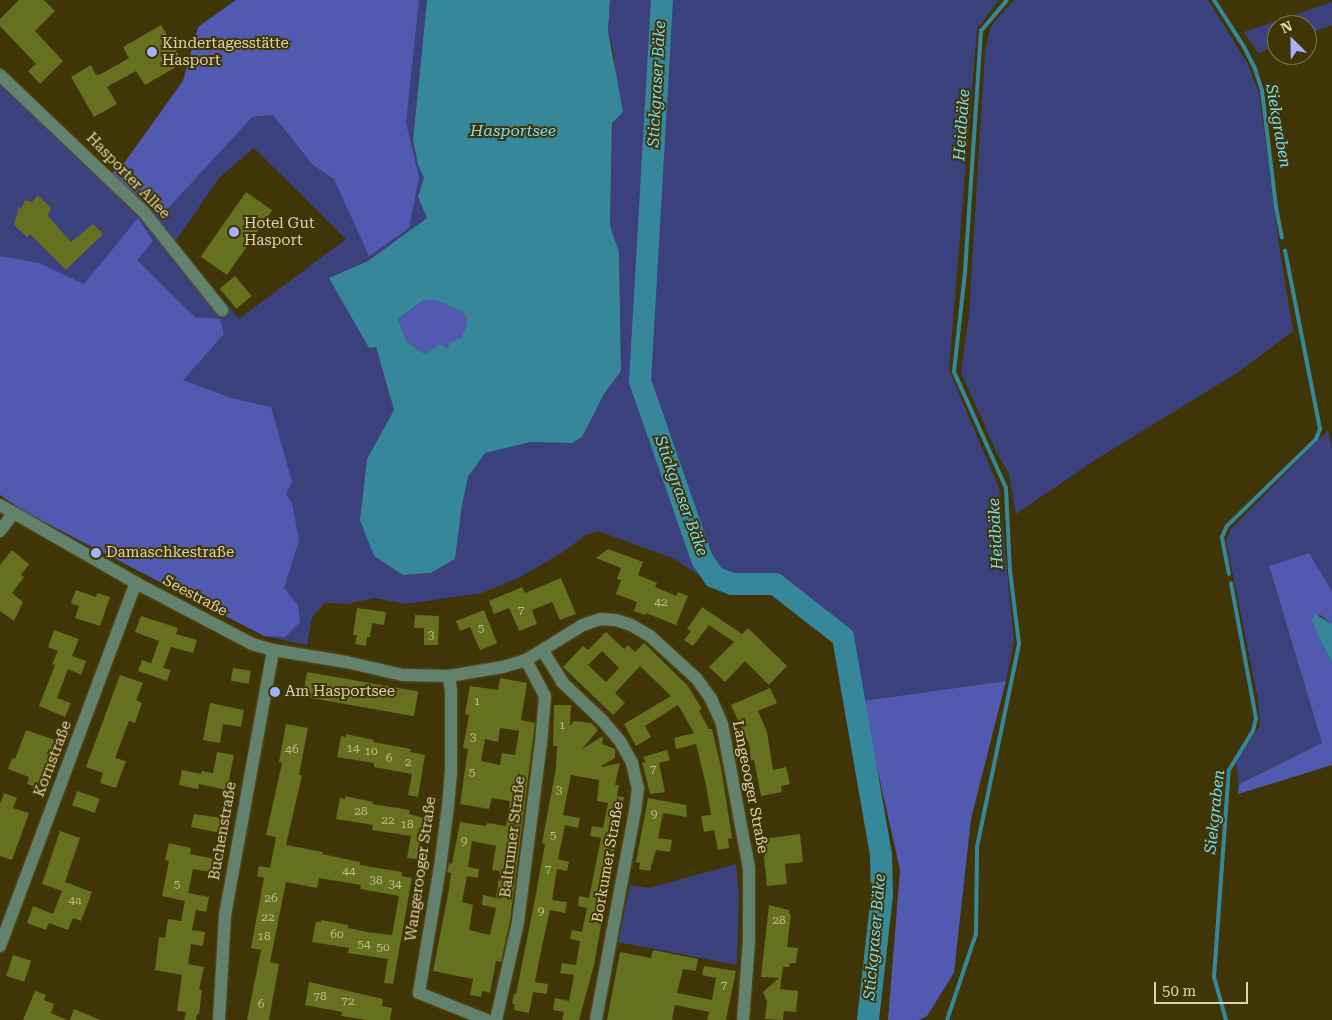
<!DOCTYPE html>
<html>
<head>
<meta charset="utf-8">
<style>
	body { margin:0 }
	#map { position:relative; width:1332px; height:1020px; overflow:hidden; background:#3f3507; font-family:"Roboto Serif",serif }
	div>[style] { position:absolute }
	.green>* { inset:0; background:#3b417d }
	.forest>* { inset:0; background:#5159b1 }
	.water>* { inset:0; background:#37879b }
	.stream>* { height:4px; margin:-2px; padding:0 2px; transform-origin:2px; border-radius:2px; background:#37879b }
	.river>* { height:22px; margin:-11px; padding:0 11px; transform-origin:11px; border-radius:11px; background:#37879b }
	.building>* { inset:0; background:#66711f; transform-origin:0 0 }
	.roads { filter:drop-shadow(0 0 1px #5b5225) drop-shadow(0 0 1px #5b5225) }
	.minor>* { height:12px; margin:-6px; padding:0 6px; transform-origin:6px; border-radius:6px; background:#62826e }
	.dots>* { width:14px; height:14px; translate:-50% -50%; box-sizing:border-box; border:2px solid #3f3507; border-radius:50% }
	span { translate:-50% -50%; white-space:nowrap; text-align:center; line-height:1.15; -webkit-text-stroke:4px #3f3507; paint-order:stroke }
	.number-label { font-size:12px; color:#bfbb8a }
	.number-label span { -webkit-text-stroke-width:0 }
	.poi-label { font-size:15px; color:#ddd4ad }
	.left { translate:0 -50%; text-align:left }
	.street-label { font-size:15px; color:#ddd4ad }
	.water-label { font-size:16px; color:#79ddf7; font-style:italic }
	.north { position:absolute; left:1267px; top:15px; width:50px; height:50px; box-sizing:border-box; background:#3f3507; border:1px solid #7e7549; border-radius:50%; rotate:337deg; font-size:14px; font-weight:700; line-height:20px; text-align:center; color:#ddd4ad }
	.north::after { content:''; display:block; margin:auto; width:18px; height:22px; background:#a5b1fc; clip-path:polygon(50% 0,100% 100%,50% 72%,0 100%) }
	.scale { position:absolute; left:1154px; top:982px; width:94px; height:22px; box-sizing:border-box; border:2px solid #ddd4ad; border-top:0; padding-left:6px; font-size:15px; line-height:18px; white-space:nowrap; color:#ddd4ad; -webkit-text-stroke:4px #3f3507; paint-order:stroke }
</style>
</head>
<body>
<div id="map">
	<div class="green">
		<div style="clip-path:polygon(evenodd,236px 0,427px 0,413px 140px,418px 165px,424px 178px,418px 197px,427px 218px,368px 261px,330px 278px,369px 348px,376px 347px,394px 410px,367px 459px,360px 520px,375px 556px,403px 575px,431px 573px,455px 559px,462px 505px,468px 477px,485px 453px,531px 442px,572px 443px,582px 437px,604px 394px,621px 371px,619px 252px,610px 226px,614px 54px,608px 31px,610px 0,664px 0,642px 165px,632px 383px,693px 548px,704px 568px,701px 576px,672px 558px,598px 531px,586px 535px,560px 554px,520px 577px,482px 593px,405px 604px,374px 598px,348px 604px,325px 603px,312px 617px,307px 645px,264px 636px,25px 512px,0 495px,0 83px,110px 174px,122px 166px,183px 81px,198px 27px,236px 0,254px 148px,346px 239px,239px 319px,175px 242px,219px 178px,254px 148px)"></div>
		<div style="clip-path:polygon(672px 0,999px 0,977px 29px,949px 370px,999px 488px,1014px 641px,1006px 681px,862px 701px,847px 635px,782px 581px,727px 576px,709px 563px,646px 384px)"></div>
		<div style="clip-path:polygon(1014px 0,1208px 0,1248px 64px,1259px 93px,1279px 245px,1293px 331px,1237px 373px,1095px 460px,1016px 514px,1009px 474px,997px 453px,961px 372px,969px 315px,985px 51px,991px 26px)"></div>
		<div style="clip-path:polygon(1332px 2px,1332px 25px,1307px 35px,1307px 25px,1277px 25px,1277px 46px,1258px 53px,1244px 32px)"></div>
		<div style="clip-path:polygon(1328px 430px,1332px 449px,1332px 591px,1309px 553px,1269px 567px,1322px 743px,1239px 784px,1236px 762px,1260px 726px,1258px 699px,1226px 541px,1231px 529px)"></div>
		<div style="clip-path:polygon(736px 864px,739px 896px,737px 965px,618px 942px,630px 885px,649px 888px)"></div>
	</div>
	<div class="forest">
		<div style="clip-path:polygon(236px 0,419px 0,406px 123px,419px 177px,409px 228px,369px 256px,334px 179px,313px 165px,273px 115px,252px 117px,162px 215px,110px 174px,122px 166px,183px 81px,198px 27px)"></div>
		<div style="clip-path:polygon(138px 218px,153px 241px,137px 260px,195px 317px,220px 319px,224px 334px,183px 380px,231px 398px,271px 407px,292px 482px,286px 494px,292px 503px,299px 540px,284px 588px,298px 605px,300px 622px,285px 637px,264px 636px,25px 512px,0 495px,0 256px,39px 263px,84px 284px)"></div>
		<div style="clip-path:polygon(424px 300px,434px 300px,461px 311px,467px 318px,467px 324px,461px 338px,448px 349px,440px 344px,425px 354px,407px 342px,398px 319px)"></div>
		<div style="clip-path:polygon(1309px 553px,1332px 591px,1332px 624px,1320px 615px,1312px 620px,1332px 662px,1332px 765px,1238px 794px,1239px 784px,1322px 743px,1269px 566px)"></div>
		<div style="clip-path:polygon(1006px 681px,971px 819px,954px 973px,927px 1016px,919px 1020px,888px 1020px,900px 870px,862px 701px)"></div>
	</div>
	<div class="water">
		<div style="clip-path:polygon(evenodd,427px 0,610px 0,608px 31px,623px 112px,612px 123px,610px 226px,619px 252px,621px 371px,604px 394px,582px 437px,572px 443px,531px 442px,485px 453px,468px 477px,462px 505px,455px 559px,431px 573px,403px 575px,374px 556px,360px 520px,367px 459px,394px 410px,376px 347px,369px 348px,329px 278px,368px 261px,427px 218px,418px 197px,424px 178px,418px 165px,413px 140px,427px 0,424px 300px,434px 300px,461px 311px,467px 318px,467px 324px,461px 338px,450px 342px,448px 349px,440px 344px,425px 354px,407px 342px,398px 319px,424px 300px)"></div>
		<div style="clip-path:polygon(1315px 614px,1332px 624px,1332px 662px,1317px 633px,1312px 620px)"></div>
	</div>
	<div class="stream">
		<div style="left:1214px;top:0;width:56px;rotate:57.4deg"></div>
		<div style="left:1244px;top:47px;width:25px;rotate:63deg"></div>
		<div style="left:1255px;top:69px;width:23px;rotate:72deg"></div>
		<div style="left:1262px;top:91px;width:117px;rotate:83.1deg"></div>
		<div style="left:1276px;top:207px;width:31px;rotate:79deg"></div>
		<div style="left:1229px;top:574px;width:38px;rotate:-101deg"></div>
		<div style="left:1222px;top:537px;width:12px;rotate:-66deg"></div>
		<div style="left:1227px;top:526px;width:124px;rotate:-44.3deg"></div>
		<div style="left:1316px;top:439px;width:11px;rotate:-68deg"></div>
		<div style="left:1320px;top:429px;width:182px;rotate:-101.1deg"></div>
		<div style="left:947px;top:1020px;width:91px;rotate:-71.4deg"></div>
		<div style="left:976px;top:934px;width:87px;rotate:-89.3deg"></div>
		<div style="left:977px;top:847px;width:207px;rotate:-78.3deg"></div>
		<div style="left:1019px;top:644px;width:74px;rotate:-97deg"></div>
		<div style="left:1010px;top:571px;width:83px;rotate:-92.8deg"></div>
		<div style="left:1006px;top:488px;width:127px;rotate:-114.1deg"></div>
		<div style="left:954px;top:372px;width:101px;rotate:-83.7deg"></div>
		<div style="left:965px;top:272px;width:242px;rotate:-86.2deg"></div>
		<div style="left:981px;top:31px;width:40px;rotate:-50deg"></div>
		<div style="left:1226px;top:1020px;width:45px;rotate:-105.6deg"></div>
		<div style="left:1214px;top:977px;width:208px;rotate:-85.9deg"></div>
		<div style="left:1229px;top:770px;width:46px;rotate:-58.4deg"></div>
		<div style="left:1253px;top:731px;width:13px;rotate:-77deg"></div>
		<div style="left:1256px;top:718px;width:137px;rotate:-100.5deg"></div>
	</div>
	<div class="river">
		<div style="left:662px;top:0;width:382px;rotate:93.3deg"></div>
		<div style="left:640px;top:381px;width:188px;rotate:70.8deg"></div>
		<div style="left:702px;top:559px;width:22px;rotate:56deg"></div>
		<div style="left:714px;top:577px;width:19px;rotate:21deg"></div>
		<div style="left:732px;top:584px;width:43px"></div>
		<div style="left:775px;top:584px;width:86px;rotate:37.9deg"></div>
		<div style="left:843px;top:637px;width:221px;rotate:80.1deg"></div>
		<div style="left:881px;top:855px;width:40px;rotate:88.6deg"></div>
		<div style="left:882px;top:895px;width:126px;rotate:96.4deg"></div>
	</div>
	<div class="building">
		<div style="clip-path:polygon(19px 0,44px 0,55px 11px,35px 31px,63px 61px,40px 84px,28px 71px,36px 64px,0 26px,0 19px)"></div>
		<div style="clip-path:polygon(161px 25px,183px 63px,145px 85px,136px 71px,107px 87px,117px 104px,94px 117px,71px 77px,91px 65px,96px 75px,101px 74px,129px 58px,123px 47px)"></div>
		<div style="left:246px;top:192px;width:32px;height:79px;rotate:35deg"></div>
		<div style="clip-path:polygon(38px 195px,51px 208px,48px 216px,71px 242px,93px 224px,103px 234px,66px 270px,30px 234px,27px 237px,14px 225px,19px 207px,22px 208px,25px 200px,32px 202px)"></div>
		<div style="left:235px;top:276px;width:26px;height:20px;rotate:50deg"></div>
		<div style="clip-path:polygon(608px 549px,643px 562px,638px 575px,657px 583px,655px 587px,676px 596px,678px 592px,688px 596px,676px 625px,646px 613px,645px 615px,634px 611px,637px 602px,616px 594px,621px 580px,617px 579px,621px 568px,596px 558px)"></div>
		<div style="clip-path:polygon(12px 550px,29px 564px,21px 575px,24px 577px,12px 593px,23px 602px,14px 621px,0 611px,0 565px)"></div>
		<div style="clip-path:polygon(561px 578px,576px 614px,560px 620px,552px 602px,532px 610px,537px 624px,519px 631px,509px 608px,494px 614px,489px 601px,522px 587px,525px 593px)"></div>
		<div style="clip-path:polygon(76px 590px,96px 597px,97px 593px,110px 597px,100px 626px,75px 618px,79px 606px,71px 603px)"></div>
		<div style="clip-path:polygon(702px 607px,742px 634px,748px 628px,787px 666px,769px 685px,745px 661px,725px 682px,709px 667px,734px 642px,709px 625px,693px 646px,684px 640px,691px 631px,687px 629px)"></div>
		<div style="clip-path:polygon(357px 608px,386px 612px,384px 625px,372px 623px,370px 637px,367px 637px,366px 646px,355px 644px,357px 635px,353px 635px)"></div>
		<div style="clip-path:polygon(484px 610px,497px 643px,480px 650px,470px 627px,460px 631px,456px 621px)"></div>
		<div style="clip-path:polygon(415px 615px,439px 616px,438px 645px,424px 645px,424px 628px,414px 628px)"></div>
		<div style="clip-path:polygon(141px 616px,178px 628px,176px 634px,197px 640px,193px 653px,171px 647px,163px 668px,171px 670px,167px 681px,138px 671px,142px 660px,151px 663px,159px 641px,135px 632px)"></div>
		<div style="clip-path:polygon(54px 630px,79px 639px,72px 656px,86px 661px,81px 675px,68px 669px,57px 698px,71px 703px,65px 717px,39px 706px,55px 665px,52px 664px,58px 651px,48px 647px)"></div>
		<div style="clip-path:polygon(evenodd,606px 632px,624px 649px,628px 645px,635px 652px,644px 643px,688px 686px,702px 709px,699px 711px,709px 729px,712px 729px,721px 767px,732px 838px,728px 839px,729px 848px,718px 850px,714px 830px,704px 832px,701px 816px,711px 815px,706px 785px,696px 744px,676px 749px,674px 738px,694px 733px,678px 705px,645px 726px,651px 737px,636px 746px,624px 724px,671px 696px,640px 666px,615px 693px,625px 703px,613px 715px,563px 667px,583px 646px,588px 650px,606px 632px,602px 651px,619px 668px,606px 682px,588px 665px,602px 651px)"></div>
		<div style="left:233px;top:668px;width:18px;height:13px;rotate:9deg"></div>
		<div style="left:307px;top:672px;width:113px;height:25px;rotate:10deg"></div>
		<div style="clip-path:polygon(120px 675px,143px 683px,136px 700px,142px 703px,135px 723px,129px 721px,115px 758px,126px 761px,116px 788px,100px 783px,103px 773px,86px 767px)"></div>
		<div style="clip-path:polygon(evenodd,500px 678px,527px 683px,521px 720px,535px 723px,510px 921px,501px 962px,496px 961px,490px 993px,482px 991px,481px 997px,470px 995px,473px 979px,433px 971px,449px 889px,451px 873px,447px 872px,449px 863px,452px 864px,460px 822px,486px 826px,487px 823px,506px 826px,510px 801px,492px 798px,489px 809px,460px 804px,468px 749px,463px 748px,469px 715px,465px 714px,470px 686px,498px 690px,500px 678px,500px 728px,519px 731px,515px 755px,502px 753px,500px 765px,481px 761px,485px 739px,498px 742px,500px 728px,500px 678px,472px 841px,496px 846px,492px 870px,500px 871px,496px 898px,483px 895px,482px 905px,496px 908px,490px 935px,469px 930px,473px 905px,462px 902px,467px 876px,478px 878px,479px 869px,468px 867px,472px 841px)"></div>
		<div style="clip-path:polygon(770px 688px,777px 703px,758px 711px,767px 732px,773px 770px,786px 767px,790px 784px,781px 786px,782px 792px,761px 796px,754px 760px,751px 761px,749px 744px,731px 705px)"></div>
		<div style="clip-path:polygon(210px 703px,244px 710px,241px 727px,223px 724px,220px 743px,203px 740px)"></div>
		<div style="clip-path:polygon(554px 705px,571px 705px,570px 726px,574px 721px,591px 723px,598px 730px,582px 749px,603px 736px,602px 744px,615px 749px,615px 758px,601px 766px,602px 767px,620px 763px,615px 785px,619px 785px,617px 796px,624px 797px,594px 965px,579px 1020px,562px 1020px,564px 1012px,553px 1010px,555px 998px,569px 1001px,574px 975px,560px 973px,562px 963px,576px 965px,580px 941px,570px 939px,572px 930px,582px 932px,587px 908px,578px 906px,579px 896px,589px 898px,601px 838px,590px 836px,592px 826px,603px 828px,608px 803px,597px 801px,599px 780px,571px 775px,563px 815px,580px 818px,578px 828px,565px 825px,558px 859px,569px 862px,567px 871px,557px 869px,552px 900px,567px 902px,565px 913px,550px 910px,542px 946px,535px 982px,548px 984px,547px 994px,533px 992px,529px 1013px,514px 1010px,515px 1004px,512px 1004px,514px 994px,516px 994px,534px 904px,545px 844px,542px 843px,556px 768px,557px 746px,553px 746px)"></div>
		<div style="clip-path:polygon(286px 724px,308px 728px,299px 775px,302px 775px,286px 845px,323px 852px,322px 854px,360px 862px,360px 865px,402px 872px,402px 876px,412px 878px,393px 984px,384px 983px,388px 959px,348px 953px,349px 948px,312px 942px,316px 922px,321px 922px,321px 920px,348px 925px,348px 928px,367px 932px,392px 935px,399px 896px,360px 889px,361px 885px,319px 878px,317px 888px,286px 882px,270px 962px,279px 964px,269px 1020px,247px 1020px,261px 950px,251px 948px,264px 878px,257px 876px,259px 866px,270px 868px,276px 837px,266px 835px,282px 763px,279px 762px)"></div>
		<div style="clip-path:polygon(26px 730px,55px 740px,39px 788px,27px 784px,29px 777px,8px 769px,12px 758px,15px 759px)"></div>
		<div style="clip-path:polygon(346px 734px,374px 740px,373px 742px,411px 749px,410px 752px,425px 755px,418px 797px,408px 795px,412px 774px,374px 767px,374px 763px,337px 757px,341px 736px,346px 737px)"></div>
		<div style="clip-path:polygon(667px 750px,670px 760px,659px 763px,665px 792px,650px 794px,642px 762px,646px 763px,643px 757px)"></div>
		<div style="clip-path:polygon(217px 752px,234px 755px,227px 790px,199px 784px,198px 789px,179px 785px,182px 770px,201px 774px,202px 771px,213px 773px)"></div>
		<div style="left:77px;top:791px;width:24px;height:15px;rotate:19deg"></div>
		<div style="clip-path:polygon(4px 793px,17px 798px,13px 808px,29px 813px,12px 860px,0 856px,0 804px)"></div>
		<div style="clip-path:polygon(345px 796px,373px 802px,372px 804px,410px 810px,409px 814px,424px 818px,417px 859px,407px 858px,411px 836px,372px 830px,373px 825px,336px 819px,340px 798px,345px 799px)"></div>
		<div style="clip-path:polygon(648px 798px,686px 805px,687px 817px,663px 813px,658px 838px,672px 840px,670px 852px,656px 850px,650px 871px,639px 869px,640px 863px,636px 862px)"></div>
		<div style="clip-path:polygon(194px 814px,222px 818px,220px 833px,191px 827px)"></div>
		<div style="clip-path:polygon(60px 831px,80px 838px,65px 882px,92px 892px,81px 921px,73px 918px,68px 930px,49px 923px,46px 930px,27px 923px,33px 906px,53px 914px,62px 891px,42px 884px)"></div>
		<div style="clip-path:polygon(800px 834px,803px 862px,785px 864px,787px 884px,767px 886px,762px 839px)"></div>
		<div style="clip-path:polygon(169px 843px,191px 848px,190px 854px,214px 859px,211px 872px,193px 869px,188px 893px,209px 897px,206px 912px,196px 910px,192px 930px,205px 932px,203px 946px,191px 944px,188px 964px,204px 967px,199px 990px,202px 990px,199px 1014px,197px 1014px,196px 1020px,184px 1020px,186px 1012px,177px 1011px,182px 975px,155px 970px,159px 937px,165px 938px,168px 919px,181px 921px,185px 901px,162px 896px,169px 861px,165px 860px)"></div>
		<div style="clip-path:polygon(769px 905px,789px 910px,789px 914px,791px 914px,787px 947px,798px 948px,796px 963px,790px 963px,789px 967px,783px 967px,780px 989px,798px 991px,796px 1012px,784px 1011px,783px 1020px,765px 1019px,767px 1001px,763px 992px,779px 978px,761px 977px)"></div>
		<div style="clip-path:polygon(653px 950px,698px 959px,696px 971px,683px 969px,677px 993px,712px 1000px,716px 978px,702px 975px,704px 966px,736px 971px,726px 1020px,707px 1020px,709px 1012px,675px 1005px,672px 1020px,607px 1020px,620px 952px,651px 958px)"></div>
		<div style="left:13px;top:955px;width:19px;height:22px;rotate:18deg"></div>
		<div style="clip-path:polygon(309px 982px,383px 999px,382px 1006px,392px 1008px,390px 1020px,366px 1020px,341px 1016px,342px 1012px,305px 1005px)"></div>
		<div style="clip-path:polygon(35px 991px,46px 995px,44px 1000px,54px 1004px,51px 1013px,67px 1020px,23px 1020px)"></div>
		<div style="clip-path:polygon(74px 1009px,100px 1020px,70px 1020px)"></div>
	</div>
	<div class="roads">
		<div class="minor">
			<div style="left:0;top:75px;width:197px;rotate:43.6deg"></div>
			<div style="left:143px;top:211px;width:127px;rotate:51.4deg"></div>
			<div style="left:0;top:505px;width:157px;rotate:29.8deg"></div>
			<div style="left:136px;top:583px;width:131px;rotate:27.7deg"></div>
			<div style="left:252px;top:644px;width:22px;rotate:16deg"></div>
			<div style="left:273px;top:650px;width:74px;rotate:9.3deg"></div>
			<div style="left:346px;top:662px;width:58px;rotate:12.8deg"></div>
			<div style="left:403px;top:675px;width:46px;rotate:1.2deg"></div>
			<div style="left:449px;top:676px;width:55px;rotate:-9.5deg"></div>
			<div style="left:503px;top:667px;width:24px;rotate:-17deg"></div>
			<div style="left:526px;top:660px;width:67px;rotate:-31.6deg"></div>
			<div style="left:583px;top:625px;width:18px;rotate:-19deg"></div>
			<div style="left:600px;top:619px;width:16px;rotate:4deg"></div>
			<div style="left:616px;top:620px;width:16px;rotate:18deg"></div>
			<div style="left:631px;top:625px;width:22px;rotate:30deg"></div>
			<div style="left:650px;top:636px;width:62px;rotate:42.4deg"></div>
			<div style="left:696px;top:678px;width:26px;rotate:54deg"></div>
			<div style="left:711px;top:699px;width:27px;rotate:66deg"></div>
			<div style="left:722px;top:724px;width:147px;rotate:79.4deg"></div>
			<div style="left:749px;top:868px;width:73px;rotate:90deg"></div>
			<div style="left:749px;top:941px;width:79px;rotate:94.3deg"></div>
			<div style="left:0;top:531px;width:21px;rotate:-53deg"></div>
			<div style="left:543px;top:651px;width:36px;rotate:58deg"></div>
			<div style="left:562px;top:682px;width:57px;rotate:43.6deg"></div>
			<div style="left:603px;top:721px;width:26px;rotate:50deg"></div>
			<div style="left:620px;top:741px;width:25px;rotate:61deg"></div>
			<div style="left:632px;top:763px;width:26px;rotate:77deg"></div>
			<div style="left:638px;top:788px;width:23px;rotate:97deg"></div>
			<div style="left:635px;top:811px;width:213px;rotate:100.6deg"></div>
			<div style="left:449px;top:676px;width:14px;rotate:82deg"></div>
			<div style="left:451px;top:690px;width:82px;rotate:90deg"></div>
			<div style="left:451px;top:772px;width:34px;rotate:95deg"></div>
			<div style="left:448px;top:806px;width:62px;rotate:97.5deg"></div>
			<div style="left:440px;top:867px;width:128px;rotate:99.5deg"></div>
			<div style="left:419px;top:993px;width:73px;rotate:21.7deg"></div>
			<div style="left:0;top:946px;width:388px;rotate:-69.5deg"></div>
			<div style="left:219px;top:1020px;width:105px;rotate:-86.7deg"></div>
			<div style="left:225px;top:915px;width:269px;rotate:-79.7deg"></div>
			<div style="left:496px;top:1020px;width:100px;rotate:-77.3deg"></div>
			<div style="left:518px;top:922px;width:180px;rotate:-82.7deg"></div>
			<div style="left:541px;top:743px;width:47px;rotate:-85.1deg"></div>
			<div style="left:545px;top:696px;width:41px;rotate:-117.8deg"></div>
		</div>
	</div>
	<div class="dots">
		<div style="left:152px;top:52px;background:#a5b1fc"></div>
		<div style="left:234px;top:232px;background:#a5b1fc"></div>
		<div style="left:96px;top:553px;background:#a5b1fc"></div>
		<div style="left:275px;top:692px;background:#a5b1fc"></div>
	</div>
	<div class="number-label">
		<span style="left:661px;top:603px">42</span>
		<span style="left:521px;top:611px">7</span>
		<span style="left:481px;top:629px">5</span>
		<span style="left:431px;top:636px">3</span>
		<span style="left:477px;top:702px">1</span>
		<span style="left:562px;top:726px">1</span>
		<span style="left:473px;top:738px">3</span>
		<span style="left:353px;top:749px">14</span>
		<span style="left:292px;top:750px">46</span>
		<span style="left:371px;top:752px">10</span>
		<span style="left:389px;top:759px">6</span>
		<span style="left:408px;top:763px">2</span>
		<span style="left:653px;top:770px">7</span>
		<span style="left:472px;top:773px">5</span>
		<span style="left:559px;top:791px">3</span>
		<span style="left:361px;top:812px">28</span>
		<span style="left:654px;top:815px">9</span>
		<span style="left:388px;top:821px">22</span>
		<span style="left:407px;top:825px">18</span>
		<span style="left:553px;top:836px">5</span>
		<span style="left:464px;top:842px">9</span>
		<span style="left:548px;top:870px">7</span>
		<span style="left:349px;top:872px">44</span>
		<span style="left:376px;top:881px">38</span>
		<span style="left:177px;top:885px">5</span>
		<span style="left:395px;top:885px">34</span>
		<span style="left:271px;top:899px">26</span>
		<span style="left:75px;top:901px">4a</span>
		<span style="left:541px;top:912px">9</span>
		<span style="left:268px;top:918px">22</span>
		<span style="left:779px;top:921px">28</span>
		<span style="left:337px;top:935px">60</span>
		<span style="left:264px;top:937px">18</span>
		<span style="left:364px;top:945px">54</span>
		<span style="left:383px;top:948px">50</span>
		<span style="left:724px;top:986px">7</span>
		<span style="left:320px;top:997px">78</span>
		<span style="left:348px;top:1002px">72</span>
		<span style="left:261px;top:1005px">6</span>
	</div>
	<div class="poi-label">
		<span class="left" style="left:162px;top:52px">Kindertagesstätte<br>Hasport</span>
		<span class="left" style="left:244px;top:232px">Hotel Gut<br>Hasport</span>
		<span class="left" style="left:106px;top:553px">Damaschkestraße</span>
		<span class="left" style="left:285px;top:692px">Am Hasportsee</span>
	</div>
	<div class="street-label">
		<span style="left:128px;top:176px;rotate:46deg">Hasporter Allee</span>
		<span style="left:195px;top:596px;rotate:28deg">Seestraße</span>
		<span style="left:53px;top:759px;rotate:-69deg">Kornstraße</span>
		<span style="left:750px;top:787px;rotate:79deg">Langeooger Straße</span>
		<span style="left:223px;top:831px;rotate:-80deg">Buchenstraße</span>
		<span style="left:513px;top:837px;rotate:-83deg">Baltrumer Straße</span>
		<span style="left:608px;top:862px;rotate:-80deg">Borkumer Straße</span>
		<span style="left:421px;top:869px;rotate:-82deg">Wangerooger Straße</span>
	</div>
	<div class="water-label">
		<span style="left:657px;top:84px;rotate:-87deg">Stickgraser Bäke</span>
		<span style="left:962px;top:125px;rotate:-86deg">Heidbäke</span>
		<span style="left:1278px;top:126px;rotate:80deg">Siekgraben</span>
		<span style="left:513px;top:131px">Hasportsee</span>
		<span style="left:681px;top:496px;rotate:70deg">Stickgraser Bäke</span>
		<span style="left:996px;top:534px;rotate:-93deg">Heidbäke</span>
		<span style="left:1215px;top:812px;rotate:-84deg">Siekgraben</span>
		<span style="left:875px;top:937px;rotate:-85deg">Stickgraser Bäke</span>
	</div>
	<div class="north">N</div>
	<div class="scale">50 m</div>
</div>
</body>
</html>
